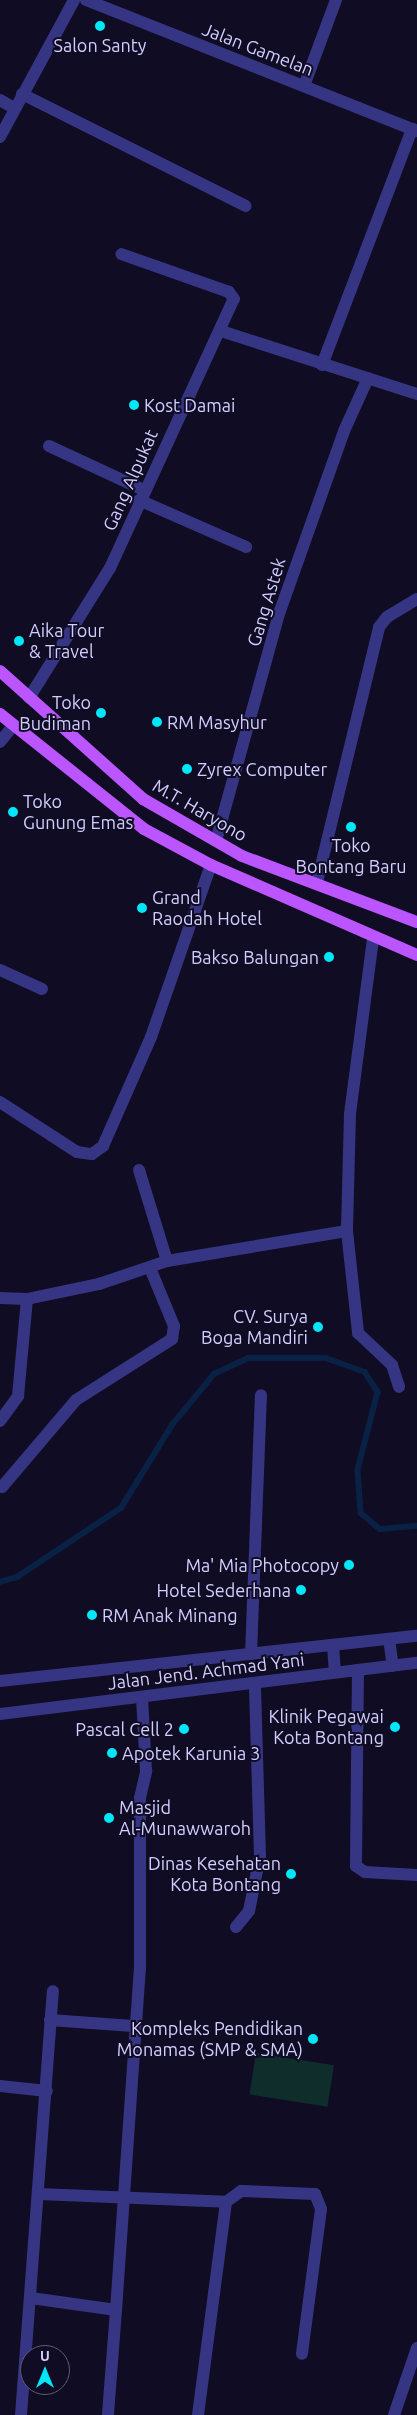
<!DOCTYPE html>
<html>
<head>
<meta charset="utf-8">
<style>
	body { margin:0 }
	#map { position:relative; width:417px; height:2415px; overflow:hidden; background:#100c23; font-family:Ubuntu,sans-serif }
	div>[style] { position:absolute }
	.green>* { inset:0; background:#0f2d2b; transform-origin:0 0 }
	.stream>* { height:5.5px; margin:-2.75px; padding:0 2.75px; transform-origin:2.75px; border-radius:2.75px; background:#092145 }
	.minor>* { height:12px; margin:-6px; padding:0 6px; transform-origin:6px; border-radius:6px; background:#363584 }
	.major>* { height:12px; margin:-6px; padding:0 6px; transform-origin:6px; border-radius:6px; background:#b5f }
	.dots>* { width:14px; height:14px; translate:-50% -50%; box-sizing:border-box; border:2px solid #100c23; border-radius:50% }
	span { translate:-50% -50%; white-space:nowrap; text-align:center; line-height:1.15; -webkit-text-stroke:4px #100c23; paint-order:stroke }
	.poi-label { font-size:18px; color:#d2ceff }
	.left { translate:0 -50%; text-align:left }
	.right { translate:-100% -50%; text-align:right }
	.street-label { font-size:18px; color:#d2ceff }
	.north { position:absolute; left:20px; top:2345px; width:50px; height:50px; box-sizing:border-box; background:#100c23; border:1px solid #5e5a7b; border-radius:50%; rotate:0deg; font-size:14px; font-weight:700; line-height:20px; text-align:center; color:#d2ceff }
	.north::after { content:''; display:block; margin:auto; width:18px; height:22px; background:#00e7f9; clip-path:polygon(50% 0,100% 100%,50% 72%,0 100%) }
</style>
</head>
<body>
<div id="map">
	<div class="green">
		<div style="left:256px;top:2053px;width:79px;height:42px;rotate:9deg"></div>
	</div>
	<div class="stream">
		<div style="left:0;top:1582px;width:18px;rotate:-16deg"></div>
		<div style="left:17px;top:1577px;width:125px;rotate:-33.6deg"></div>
		<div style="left:121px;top:1508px;width:97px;rotate:-58.4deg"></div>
		<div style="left:172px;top:1425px;width:66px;rotate:-50.5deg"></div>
		<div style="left:214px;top:1374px;width:38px;rotate:-25deg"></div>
		<div style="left:248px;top:1358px;width:78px"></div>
		<div style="left:326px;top:1358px;width:41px;rotate:19.7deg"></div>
		<div style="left:365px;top:1372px;width:24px;rotate:57deg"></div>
		<div style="left:378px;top:1392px;width:81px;rotate:104.4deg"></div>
		<div style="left:358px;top:1470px;width:43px;rotate:86deg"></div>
		<div style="left:361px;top:1513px;width:25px;rotate:40deg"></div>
		<div style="left:380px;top:1529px;width:37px;rotate:-5deg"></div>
	</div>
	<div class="minor">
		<div style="left:86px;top:0;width:356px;rotate:21.6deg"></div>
		<div style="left:304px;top:86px;width:92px;rotate:-69.6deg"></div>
		<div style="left:22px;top:94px;width:250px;rotate:26.6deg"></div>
		<div style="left:0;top:100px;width:16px;rotate:30deg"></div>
		<div style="left:0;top:137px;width:156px;rotate:-61.6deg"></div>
		<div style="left:221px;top:331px;width:206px;rotate:17.8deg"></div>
		<div style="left:322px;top:365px;width:253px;rotate:-69.1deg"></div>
		<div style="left:49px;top:446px;width:105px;rotate:24.9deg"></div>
		<div style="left:139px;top:500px;width:117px;rotate:23.7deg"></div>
		<div style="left:29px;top:698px;width:153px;rotate:-58.1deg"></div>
		<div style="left:110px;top:568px;width:296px;rotate:-65.3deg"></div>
		<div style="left:234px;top:299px;width:9px;rotate:-126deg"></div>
		<div style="left:229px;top:292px;width:114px;rotate:-160.6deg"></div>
		<div style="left:0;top:742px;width:21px;rotate:-51deg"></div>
		<div style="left:216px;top:841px;width:239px;rotate:-74.5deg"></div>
		<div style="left:280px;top:611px;width:191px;rotate:-70.4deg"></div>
		<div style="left:344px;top:431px;width:58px;rotate:-65.6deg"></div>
		<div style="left:317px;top:882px;width:262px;rotate:-76.3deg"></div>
		<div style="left:379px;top:627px;width:13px;rotate:-51deg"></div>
		<div style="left:387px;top:617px;width:35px;rotate:-31deg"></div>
		<div style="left:373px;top:939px;width:177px;rotate:97.5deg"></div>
		<div style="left:350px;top:1114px;width:117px;rotate:91.5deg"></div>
		<div style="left:347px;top:1231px;width:103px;rotate:83.8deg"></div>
		<div style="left:358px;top:1333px;width:47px;rotate:43.3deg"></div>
		<div style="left:392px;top:1365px;width:23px;rotate:72deg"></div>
		<div style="left:0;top:970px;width:46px;rotate:24.3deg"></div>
		<div style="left:0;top:1102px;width:92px;rotate:33deg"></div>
		<div style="left:77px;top:1152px;width:15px;rotate:8deg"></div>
		<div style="left:92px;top:1154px;width:14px;rotate:-36deg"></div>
		<div style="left:103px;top:1146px;width:119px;rotate:-66.2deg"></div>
		<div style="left:151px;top:1037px;width:182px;rotate:-70.8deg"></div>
		<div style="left:139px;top:1170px;width:95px;rotate:72.9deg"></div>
		<div style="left:0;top:1298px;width:27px;rotate:2deg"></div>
		<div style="left:27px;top:1299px;width:74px;rotate:-11.8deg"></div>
		<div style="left:99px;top:1284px;width:72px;rotate:-18.7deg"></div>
		<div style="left:167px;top:1261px;width:182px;rotate:-9.5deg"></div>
		<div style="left:0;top:1421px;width:31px;rotate:-54deg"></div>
		<div style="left:18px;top:1396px;width:97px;rotate:-84.7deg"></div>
		<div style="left:2px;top:1487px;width:114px;rotate:-49.6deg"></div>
		<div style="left:76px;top:1400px;width:114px;rotate:-32.4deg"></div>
		<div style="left:172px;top:1339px;width:13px;rotate:-81deg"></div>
		<div style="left:174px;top:1326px;width:63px;rotate:-112.5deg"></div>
		<div style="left:389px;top:1639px;width:27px;rotate:82deg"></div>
		<div style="left:333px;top:1645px;width:27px;rotate:86deg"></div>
		<div style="left:251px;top:1654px;width:259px;rotate:-87.8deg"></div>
		<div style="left:358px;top:1670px;width:196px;rotate:90.6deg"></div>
		<div style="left:356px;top:1866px;width:11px;rotate:34deg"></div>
		<div style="left:365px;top:1872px;width:52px;rotate:3.3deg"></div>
		<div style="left:0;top:1681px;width:419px;rotate:-6.2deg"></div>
		<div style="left:0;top:1714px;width:420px;rotate:-7deg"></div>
		<div style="left:236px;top:1927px;width:21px;rotate:-51deg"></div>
		<div style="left:249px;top:1911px;width:56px;rotate:-78.7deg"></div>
		<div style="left:260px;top:1856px;width:173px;rotate:-91.7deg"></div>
		<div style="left:50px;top:2020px;width:83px;rotate:4.1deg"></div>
		<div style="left:0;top:2086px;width:47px;rotate:6.1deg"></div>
		<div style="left:39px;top:2194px;width:187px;rotate:2.4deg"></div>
		<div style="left:226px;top:2202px;width:19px;rotate:-36deg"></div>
		<div style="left:241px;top:2191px;width:74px;rotate:2.3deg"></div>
		<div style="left:315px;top:2194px;width:16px;rotate:68deg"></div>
		<div style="left:321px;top:2209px;width:146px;rotate:97.5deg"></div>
		<div style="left:31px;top:2298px;width:86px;rotate:8deg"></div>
		<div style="left:116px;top:2310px;width:105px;rotate:94.4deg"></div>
		<div style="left:116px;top:2310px;width:343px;rotate:-86deg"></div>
		<div style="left:140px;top:1968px;width:170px;rotate:-90deg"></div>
		<div style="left:140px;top:1798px;width:28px;rotate:-77deg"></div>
		<div style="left:146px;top:1771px;width:74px;rotate:-93.1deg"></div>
		<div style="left:21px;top:2415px;width:425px;rotate:-85.7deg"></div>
		<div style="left:198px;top:2415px;width:215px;rotate:-82.5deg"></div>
		<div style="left:394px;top:2415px;width:71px;rotate:-71.1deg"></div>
	</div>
	<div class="major">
		<div style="left:0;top:671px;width:192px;rotate:41.8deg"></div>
		<div style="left:143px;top:799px;width:114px;rotate:29.9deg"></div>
		<div style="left:242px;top:856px;width:187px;rotate:20.7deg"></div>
		<div style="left:0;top:714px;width:184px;rotate:38.6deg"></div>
		<div style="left:144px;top:829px;width:76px;rotate:28.2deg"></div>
		<div style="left:211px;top:865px;width:225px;rotate:23.6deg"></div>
	</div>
	<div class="dots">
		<div style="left:100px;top:26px;background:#00e7f9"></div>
		<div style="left:134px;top:405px;background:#00e7f9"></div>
		<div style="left:19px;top:641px;background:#00e7f9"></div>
		<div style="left:101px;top:713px;background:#00e7f9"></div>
		<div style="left:157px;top:722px;background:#00e7f9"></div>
		<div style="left:187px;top:769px;background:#00e7f9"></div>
		<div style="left:13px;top:812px;background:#00e7f9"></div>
		<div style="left:351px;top:827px;background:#00e7f9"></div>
		<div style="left:142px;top:908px;background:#00e7f9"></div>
		<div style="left:329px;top:957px;background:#00e7f9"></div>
		<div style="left:318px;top:1327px;background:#00e7f9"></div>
		<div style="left:349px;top:1565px;background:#00e7f9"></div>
		<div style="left:301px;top:1590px;background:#00e7f9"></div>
		<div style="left:92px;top:1615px;background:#00e7f9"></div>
		<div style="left:395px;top:1727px;background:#00e7f9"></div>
		<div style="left:184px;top:1729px;background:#00e7f9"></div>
		<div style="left:112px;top:1753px;background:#00e7f9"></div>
		<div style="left:109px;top:1818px;background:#00e7f9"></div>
		<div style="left:291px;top:1874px;background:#00e7f9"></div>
		<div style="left:313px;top:2039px;background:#00e7f9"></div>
	</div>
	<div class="poi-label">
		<span style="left:100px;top:45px">Salon Santy</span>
		<span class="left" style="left:144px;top:405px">Kost Damai</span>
		<span class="left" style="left:29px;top:641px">Aika Tour<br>&amp; Travel</span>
		<span class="right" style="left:91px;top:713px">Toko<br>Budiman</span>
		<span class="left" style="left:167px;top:722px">RM Masyhur</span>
		<span class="left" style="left:197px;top:769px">Zyrex Computer</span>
		<span class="left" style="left:23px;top:812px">Toko<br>Gunung Emas</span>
		<span style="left:351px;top:856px">Toko<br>Bontang Baru</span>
		<span class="left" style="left:152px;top:908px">Grand<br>Raodah Hotel</span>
		<span class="right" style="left:319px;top:957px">Bakso Balungan</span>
		<span class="right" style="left:308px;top:1327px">CV. Surya<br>Boga Mandiri</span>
		<span class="right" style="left:339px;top:1565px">Ma' Mia Photocopy</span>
		<span class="right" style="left:291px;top:1590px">Hotel Sederhana</span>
		<span class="left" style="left:102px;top:1615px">RM Anak Minang</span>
		<span class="right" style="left:384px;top:1727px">Klinik Pegawai<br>Kota Bontang</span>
		<span class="right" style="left:174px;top:1729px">Pascal Cell 2</span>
		<span class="left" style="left:122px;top:1753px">Apotek Karunia 3</span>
		<span class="left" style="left:119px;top:1818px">Masjid<br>Al-Munawwaroh</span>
		<span class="right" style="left:281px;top:1874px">Dinas Kesehatan<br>Kota Bontang</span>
		<span class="right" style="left:303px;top:2039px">Kompleks Pendidikan<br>Monamas (SMP &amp; SMA)</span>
	</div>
	<div class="street-label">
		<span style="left:258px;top:49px;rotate:21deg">Jalan Gamelan</span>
		<span style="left:130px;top:480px;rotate:-66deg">Gang Alpukat</span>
		<span style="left:266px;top:602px;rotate:-73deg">Gang Astek</span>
		<span style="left:200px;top:810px;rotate:30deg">M.T. Haryono</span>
		<span style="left:206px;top:1671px;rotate:-7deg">Jalan Jend. Achmad Yani</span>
	</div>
	<div class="north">U</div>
</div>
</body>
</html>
